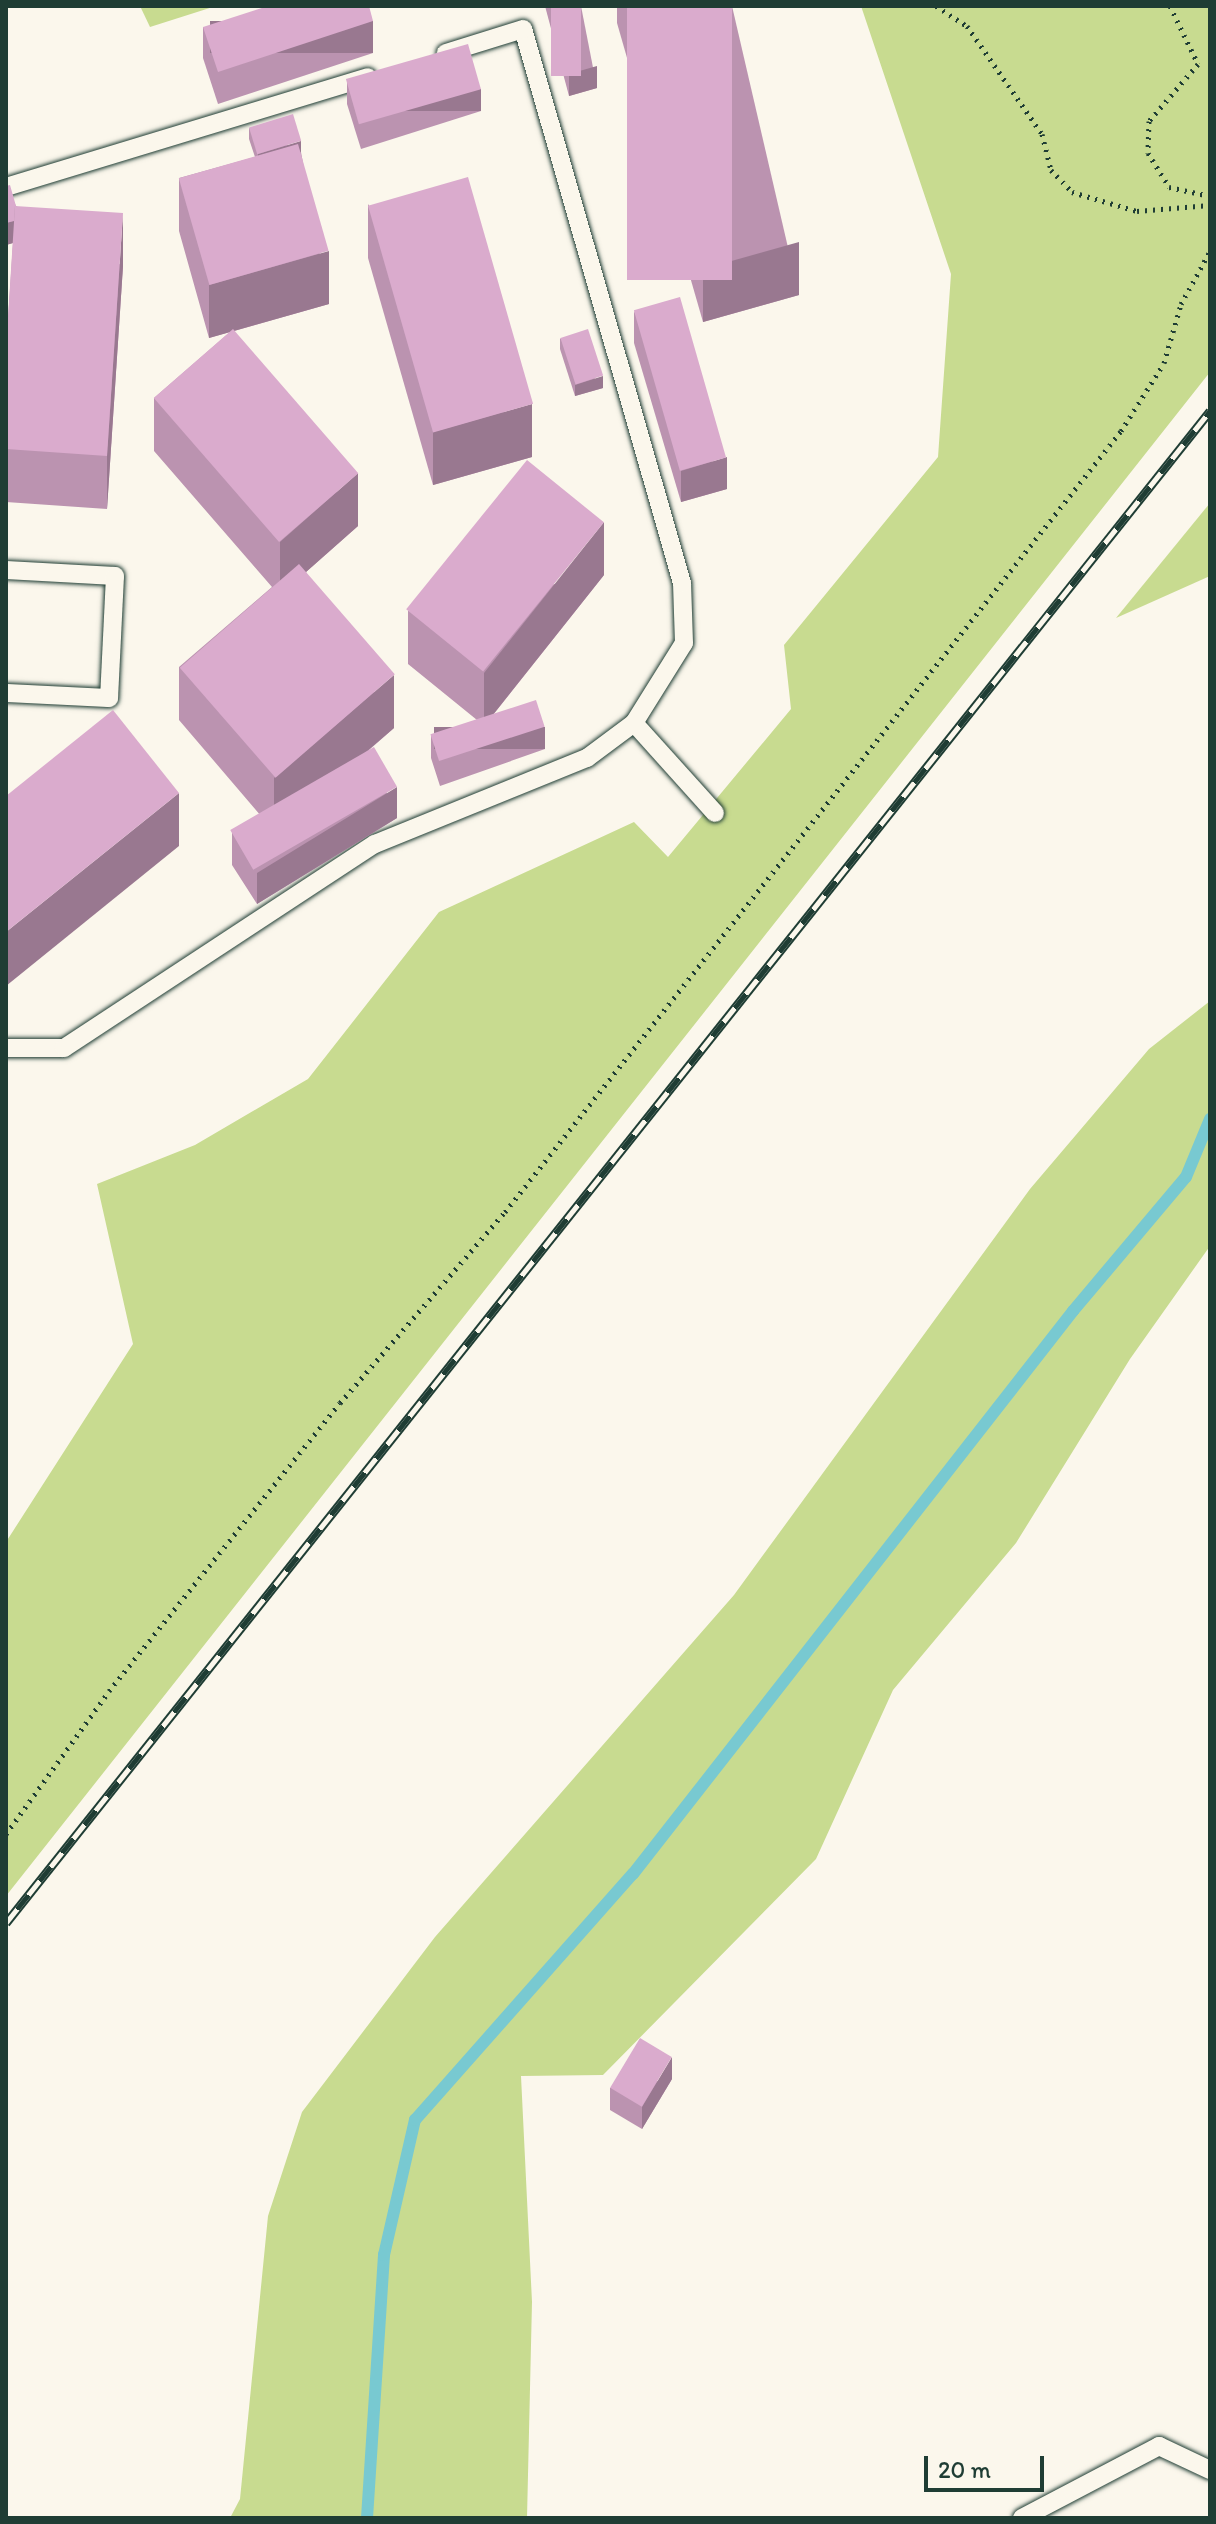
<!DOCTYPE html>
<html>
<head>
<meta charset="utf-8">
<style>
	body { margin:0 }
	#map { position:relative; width:1216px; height:2524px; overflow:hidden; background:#fbf7ec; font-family:Itim,sans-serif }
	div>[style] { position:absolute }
	.green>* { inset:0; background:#c8db90 }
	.stream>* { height:12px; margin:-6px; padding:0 6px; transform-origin:6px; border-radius:6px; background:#78c9d1 }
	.path>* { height:5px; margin-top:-2.5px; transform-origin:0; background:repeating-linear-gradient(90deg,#1f3d34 0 2px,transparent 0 8px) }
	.roads { filter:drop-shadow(0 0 2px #1f3d34) drop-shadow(0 0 2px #1f3d34) }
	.service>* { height:18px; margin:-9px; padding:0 9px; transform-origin:9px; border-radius:9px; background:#fbf7ec }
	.rail>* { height:9px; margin-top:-4.5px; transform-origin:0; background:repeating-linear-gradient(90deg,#fbf7ec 0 18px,#1f3d34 0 36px); box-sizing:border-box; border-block:2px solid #1f3d34 }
	.wall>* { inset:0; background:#bb93b0 }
	.shaded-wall>* { inset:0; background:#997890; transform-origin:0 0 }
	.building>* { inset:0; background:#daabcd; transform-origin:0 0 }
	span { translate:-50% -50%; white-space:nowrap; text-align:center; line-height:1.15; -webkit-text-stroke:6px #fbf7ec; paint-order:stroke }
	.frame { position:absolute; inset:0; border:8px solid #1f3d34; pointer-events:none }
	.scale { position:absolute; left:924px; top:2456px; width:120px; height:36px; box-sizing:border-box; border:4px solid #1f3d34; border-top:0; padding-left:10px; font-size:24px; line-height:28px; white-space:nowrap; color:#1f3d34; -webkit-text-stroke:6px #fbf7ec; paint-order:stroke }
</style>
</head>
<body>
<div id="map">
	<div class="green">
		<div style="clip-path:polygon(140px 6px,216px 6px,150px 27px)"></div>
		<div style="clip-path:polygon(861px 6px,1210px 6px,1210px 372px,6px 1896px,6px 1542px,133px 1344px,97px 1184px,195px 1145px,308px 1079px,439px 912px,634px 822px,668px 857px,791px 709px,784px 645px,938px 457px,951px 274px)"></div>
		<div style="clip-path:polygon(1210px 503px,1210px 576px,1116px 618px)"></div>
		<div style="clip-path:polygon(1210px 1001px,1210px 1246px,1130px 1359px,1016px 1543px,893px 1690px,816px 1859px,603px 2075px,521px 2076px,532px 2302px,527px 2518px,230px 2518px,240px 2499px,268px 2216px,302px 2112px,435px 1937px,734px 1595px,1030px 1189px,1149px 1049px)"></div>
	</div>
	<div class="stream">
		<div style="left:367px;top:2518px;width:264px;rotate:-86.3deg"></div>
		<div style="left:384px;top:2255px;width:139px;rotate:-77.1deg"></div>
		<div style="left:415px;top:2120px;width:329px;rotate:-48.5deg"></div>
		<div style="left:633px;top:1874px;width:715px;rotate:-51.99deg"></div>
		<div style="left:1073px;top:1311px;width:175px;rotate:-49.9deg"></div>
		<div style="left:1186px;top:1177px;width:63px;rotate:-67.5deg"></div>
	</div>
	<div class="path">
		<div style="left:936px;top:6px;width:37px;rotate:33deg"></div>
		<div style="left:967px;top:26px;width:131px;rotate:55.2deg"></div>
		<div style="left:1042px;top:134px;width:37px;rotate:76deg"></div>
		<div style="left:1051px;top:170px;width:30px;rotate:46deg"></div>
		<div style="left:1072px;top:192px;width:68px;rotate:16.3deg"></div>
		<div style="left:1137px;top:211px;width:73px;rotate:-4.7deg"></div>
		<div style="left:1170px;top:6px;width:64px;rotate:64.2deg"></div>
		<div style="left:1198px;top:64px;width:75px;rotate:130.7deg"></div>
		<div style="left:1149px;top:121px;width:32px;rotate:92deg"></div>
		<div style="left:1148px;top:153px;width:40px;rotate:58deg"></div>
		<div style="left:1169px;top:187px;width:42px;rotate:12.4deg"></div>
		<div style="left:6px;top:1834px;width:176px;rotate:-54.2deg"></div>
		<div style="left:109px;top:1691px;width:369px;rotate:-51.3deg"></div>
		<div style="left:340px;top:1403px;width:252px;rotate:-49.2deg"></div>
		<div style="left:505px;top:1212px;width:995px;rotate:-51.74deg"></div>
		<div style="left:1121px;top:431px;width:80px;rotate:-57.7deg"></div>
		<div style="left:1164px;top:363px;width:61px;rotate:-73.9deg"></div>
		<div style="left:1181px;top:304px;width:60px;rotate:-61.3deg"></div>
	</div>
	<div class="roads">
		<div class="service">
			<div style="left:6px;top:187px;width:378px;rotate:-16.9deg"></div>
			<div style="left:6px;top:570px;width:109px;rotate:3.2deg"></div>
			<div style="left:115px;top:576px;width:122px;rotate:92.8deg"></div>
			<div style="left:109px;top:698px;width:103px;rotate:-177.2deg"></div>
			<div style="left:634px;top:723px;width:121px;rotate:48deg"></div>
			<div style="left:6px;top:1048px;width:58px"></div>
			<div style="left:64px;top:1048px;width:372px;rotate:-33.3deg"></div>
			<div style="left:375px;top:844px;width:229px;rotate:-22.1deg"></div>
			<div style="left:587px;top:758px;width:59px;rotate:-36.7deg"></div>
			<div style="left:634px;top:723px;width:94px;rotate:-58deg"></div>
			<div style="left:684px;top:643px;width:60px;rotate:-91.9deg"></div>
			<div style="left:682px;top:583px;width:576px;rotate:-106.01deg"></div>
			<div style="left:523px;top:29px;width:81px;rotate:162.7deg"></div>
			<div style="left:1022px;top:2518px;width:155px;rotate:-27.7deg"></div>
			<div style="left:1159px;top:2446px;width:56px;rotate:25.2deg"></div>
		</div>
	</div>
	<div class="rail">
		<div style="left:6px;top:1923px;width:1933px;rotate:-51.47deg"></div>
	</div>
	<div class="wall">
		<div style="clip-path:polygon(545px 6px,581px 6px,597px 88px,569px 96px)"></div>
		<div style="clip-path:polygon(617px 6px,732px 6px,799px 295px,703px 322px,617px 23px)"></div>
		<div style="clip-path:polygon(203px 27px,373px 53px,218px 104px,203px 58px)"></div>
		<div style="clip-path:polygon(347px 82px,481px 111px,361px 149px,347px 104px)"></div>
		<div style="clip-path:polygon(249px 128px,301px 152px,329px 304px,234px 331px,358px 526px,306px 572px,394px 728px,369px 750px,397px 818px,257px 904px,232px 865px,232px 833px,261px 816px,179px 720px,179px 667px,272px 587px,154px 451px,154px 398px,230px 332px,209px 338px,179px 231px,179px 178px,255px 157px,249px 139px)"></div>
		<div style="clip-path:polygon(6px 186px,16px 206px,123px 266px,107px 509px,6px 502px,6px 350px,13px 243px,6px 245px)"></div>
		<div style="clip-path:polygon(368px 204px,532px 457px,433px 485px,368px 258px)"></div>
		<div style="clip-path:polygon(634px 311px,727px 489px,681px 502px,634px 343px)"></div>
		<div style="clip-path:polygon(560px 338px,603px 388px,575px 396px,560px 349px)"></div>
		<div style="clip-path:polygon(604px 575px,493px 715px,545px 749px,440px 786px,431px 758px,431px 736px,477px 720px,408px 664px,408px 611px)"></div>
		<div style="clip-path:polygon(672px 2079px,642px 2129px,610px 2110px,610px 2088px)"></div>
	</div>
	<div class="shaded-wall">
		<div style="left:373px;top:21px;width:32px;height:163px;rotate:90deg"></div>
		<div style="clip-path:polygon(597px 66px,597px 88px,569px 96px,569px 74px)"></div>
		<div style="left:481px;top:89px;width:22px;height:126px;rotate:90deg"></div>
		<div style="clip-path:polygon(301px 141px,301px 152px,258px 166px,258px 154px)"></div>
		<div style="clip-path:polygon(123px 213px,123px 266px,107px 509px,107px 456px)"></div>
		<div style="clip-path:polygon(20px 219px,20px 241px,6px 245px,6px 223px)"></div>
		<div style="clip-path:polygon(799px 242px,799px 295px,703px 322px,703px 269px)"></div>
		<div style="clip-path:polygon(329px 251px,329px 304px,209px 338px,209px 285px)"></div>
		<div style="clip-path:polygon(603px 376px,603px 388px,575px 396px,575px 385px)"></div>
		<div style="clip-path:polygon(532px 404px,532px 457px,433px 485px,433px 432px)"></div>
		<div style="clip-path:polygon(727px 457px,727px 489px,681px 502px,681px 471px)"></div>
		<div style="clip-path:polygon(358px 473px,358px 526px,280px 595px,280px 542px)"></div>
		<div style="clip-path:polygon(604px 522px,604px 575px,484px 726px,484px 673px)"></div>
		<div style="clip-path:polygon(394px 675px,394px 728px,274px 831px,274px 778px)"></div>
		<div style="left:545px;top:727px;width:22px;height:111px;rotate:90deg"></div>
		<div style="clip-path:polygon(397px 787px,397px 818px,257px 904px,257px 873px)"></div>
		<div style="clip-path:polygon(179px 793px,179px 846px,6px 986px,6px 932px)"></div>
		<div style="clip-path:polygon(672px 2057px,672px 2079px,642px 2129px,642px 2107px)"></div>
	</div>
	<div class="building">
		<div style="clip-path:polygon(268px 6px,369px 6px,373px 21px,218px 72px,203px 27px)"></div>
		<div style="left:551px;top:6px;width:30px;height:70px"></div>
		<div style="left:627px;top:6px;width:105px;height:274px"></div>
		<div style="left:468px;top:44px;width:47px;height:127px;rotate:74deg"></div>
		<div style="left:293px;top:114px;width:28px;height:46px;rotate:73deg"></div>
		<div style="left:298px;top:144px;width:111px;height:124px;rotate:74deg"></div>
		<div style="left:468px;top:177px;width:236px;height:104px;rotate:74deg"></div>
		<div style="clip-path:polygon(10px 185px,16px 206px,15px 206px,14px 221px,6px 223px,6px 186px)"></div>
		<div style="clip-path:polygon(15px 206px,123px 213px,107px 456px,6px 449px,6px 350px)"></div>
		<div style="left:680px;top:297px;width:167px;height:48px;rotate:74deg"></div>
		<div style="left:233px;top:329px;width:191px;height:105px;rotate:49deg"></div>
		<div style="left:588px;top:329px;width:49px;height:29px;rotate:72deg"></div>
		<div style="left:527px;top:460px;width:99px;height:192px;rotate:39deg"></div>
		<div style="left:299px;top:564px;width:146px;height:158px;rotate:49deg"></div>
		<div style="left:536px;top:700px;width:28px;height:111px;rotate:72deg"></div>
		<div style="clip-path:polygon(113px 710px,179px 793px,6px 932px,6px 796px)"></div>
		<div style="left:374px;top:747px;width:46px;height:166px;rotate:60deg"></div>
		<div style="left:640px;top:2038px;width:37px;height:58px;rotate:31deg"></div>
	</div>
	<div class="frame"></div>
	<div class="scale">20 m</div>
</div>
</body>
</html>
